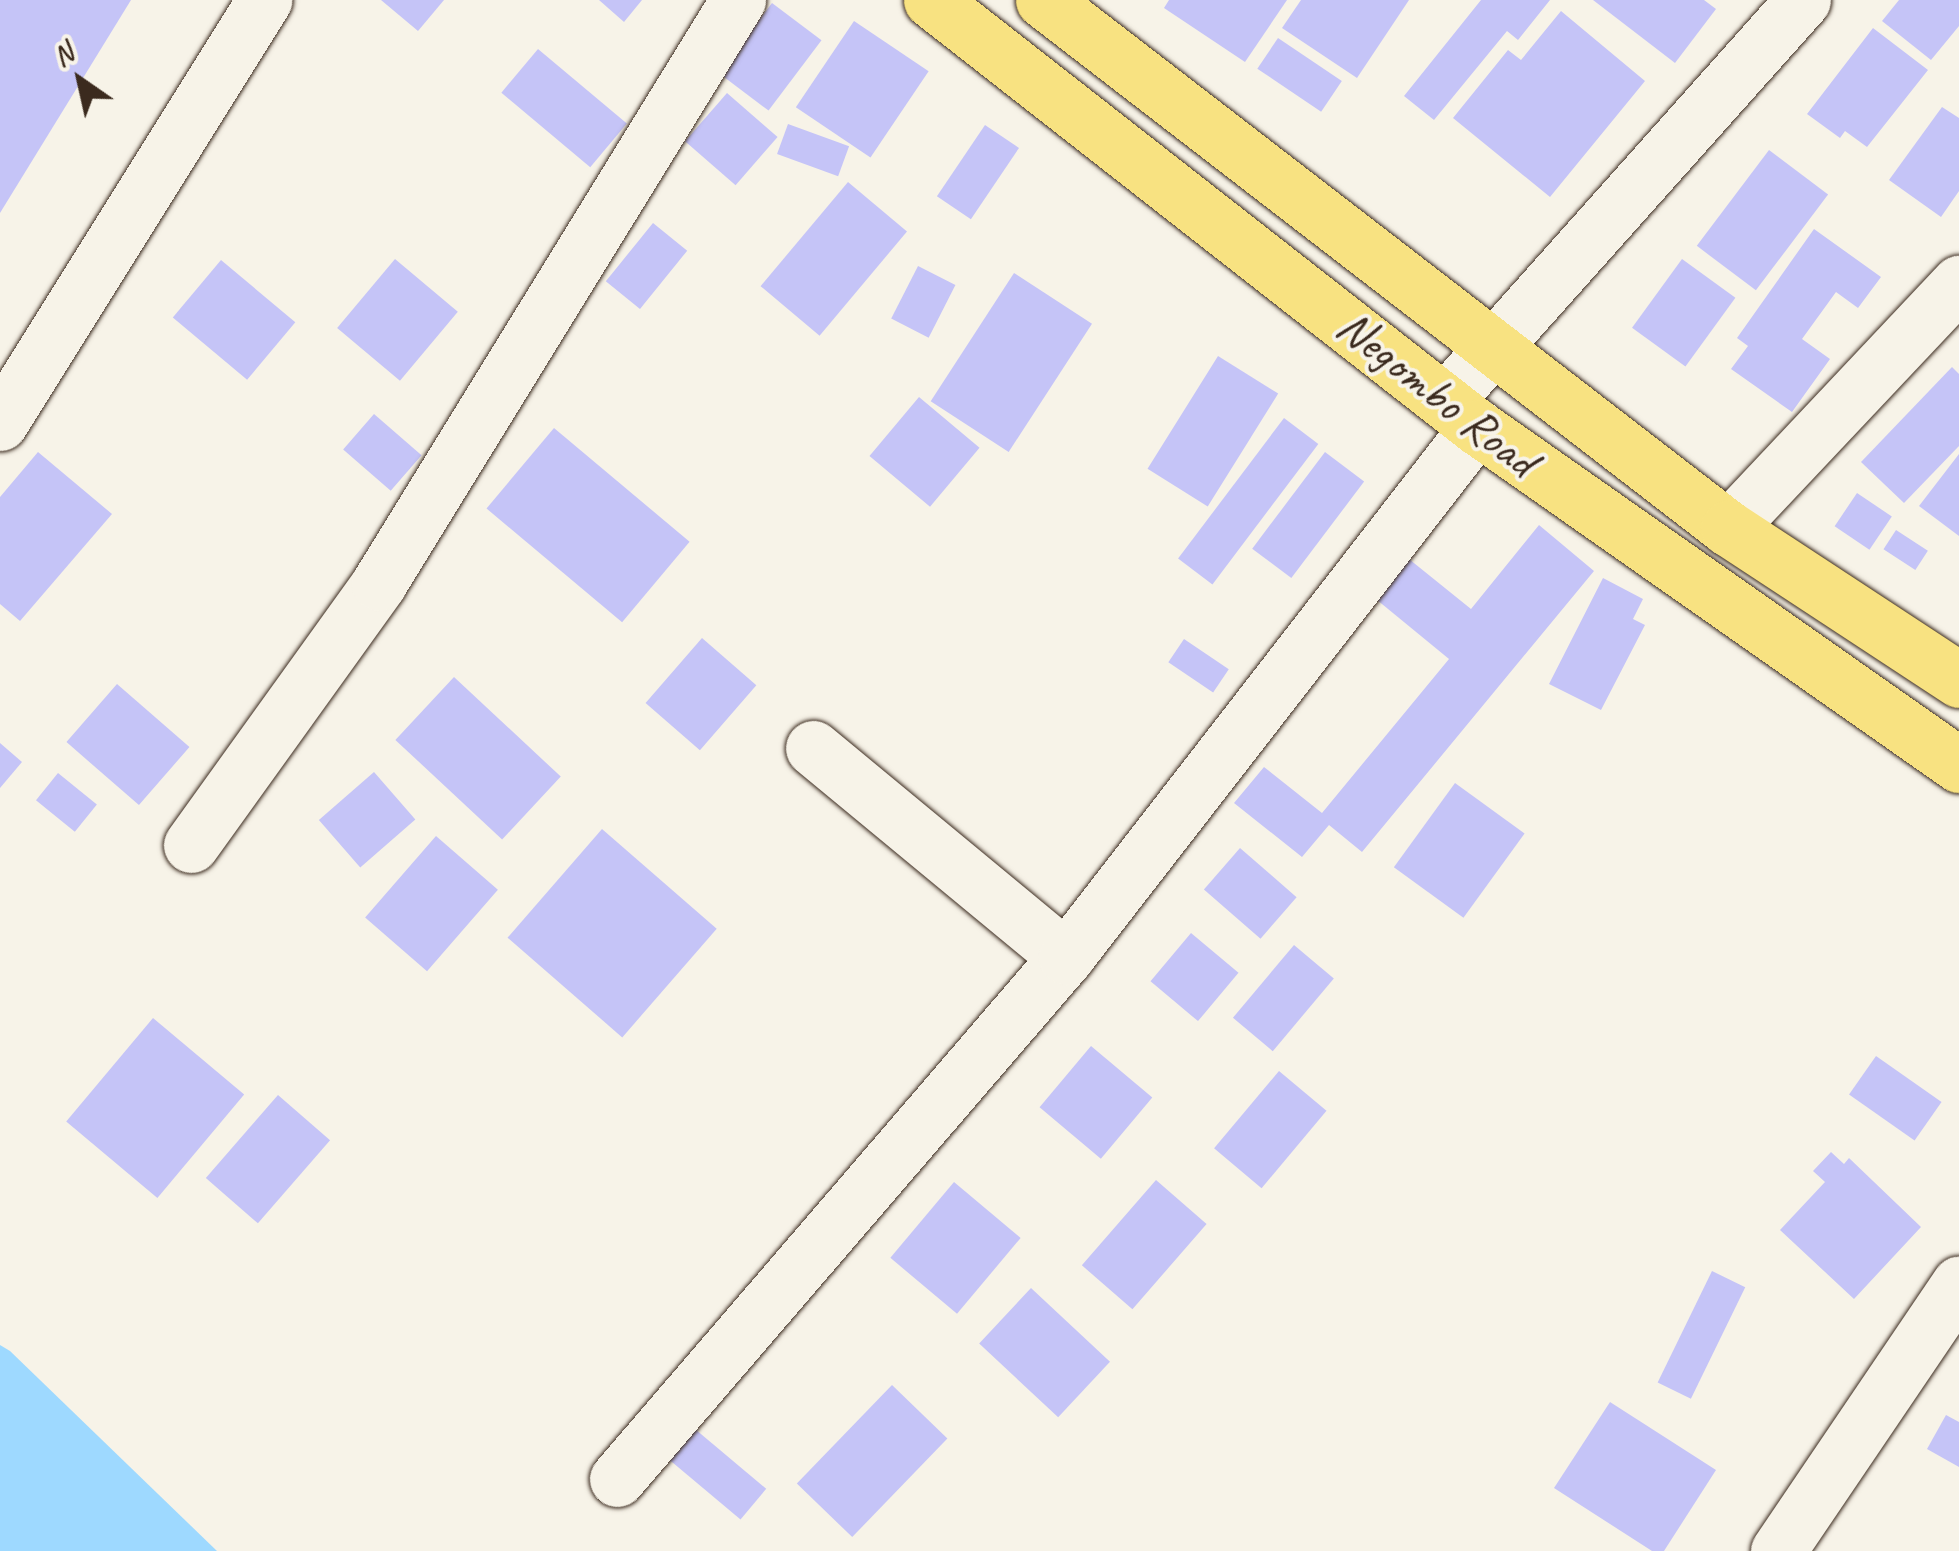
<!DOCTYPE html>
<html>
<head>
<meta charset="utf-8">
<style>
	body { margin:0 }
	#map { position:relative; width:1959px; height:1551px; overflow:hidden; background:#f7f3e8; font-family:Caveat,sans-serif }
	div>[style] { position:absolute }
	.water>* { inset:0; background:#9ed9ff }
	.building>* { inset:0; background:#c5c4f7; transform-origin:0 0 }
	.roads { filter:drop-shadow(0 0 2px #3b2a1e) drop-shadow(0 0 2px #3b2a1e) }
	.minor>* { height:55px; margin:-27.5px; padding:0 27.5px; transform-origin:27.5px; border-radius:27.5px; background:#f7f3e8 }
	.highway>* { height:55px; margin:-27.5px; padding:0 27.5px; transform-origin:27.5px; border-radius:27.5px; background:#f8e281 }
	span { translate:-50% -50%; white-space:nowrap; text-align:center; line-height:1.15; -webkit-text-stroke:8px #f7f3e8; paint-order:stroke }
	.street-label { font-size:48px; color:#3b2a1e }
	.north { position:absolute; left:30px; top:30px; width:100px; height:100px; -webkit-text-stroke:8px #f7f3e8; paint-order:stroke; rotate:326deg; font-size:28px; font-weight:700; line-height:40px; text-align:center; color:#3b2a1e }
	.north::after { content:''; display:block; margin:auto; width:35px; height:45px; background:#3b2a1e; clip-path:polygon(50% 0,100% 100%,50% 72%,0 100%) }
</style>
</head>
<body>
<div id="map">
	<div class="water">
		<div style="clip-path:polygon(0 1345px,10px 1351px,217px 1551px,0 1551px)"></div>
	</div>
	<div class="building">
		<div style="clip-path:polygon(0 0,131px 0,0 213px)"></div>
		<div style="clip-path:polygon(381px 0,444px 0,418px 31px)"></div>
		<div style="clip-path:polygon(599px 0,642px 0,624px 22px)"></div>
		<div style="clip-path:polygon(1169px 0,1287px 0,1245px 62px,1164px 8px)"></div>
		<div style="clip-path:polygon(1301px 0,1409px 0,1357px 78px,1282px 28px)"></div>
		<div style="clip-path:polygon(1481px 0,1550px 0,1518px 40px,1507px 31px,1434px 120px,1404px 96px)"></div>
		<div style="clip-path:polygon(1593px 0,1704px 0,1716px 9px,1675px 63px)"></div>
		<div style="clip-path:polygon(1899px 0,1959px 0,1959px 26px,1931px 60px,1882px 21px)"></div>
		<div style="left:772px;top:3px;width:62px;height:88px;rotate:37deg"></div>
		<div style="clip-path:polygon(1561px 11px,1645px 81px,1550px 197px,1453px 118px,1508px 50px,1521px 60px)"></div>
		<div style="left:854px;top:21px;width:90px;height:104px;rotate:34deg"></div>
		<div style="clip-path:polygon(1873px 28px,1928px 70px,1867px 147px,1845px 131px,1840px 138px,1807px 114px)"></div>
		<div style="left:1278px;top:38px;width:77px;height:37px;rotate:34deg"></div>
		<div style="left:538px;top:49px;width:116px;height:57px;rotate:40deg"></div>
		<div style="left:727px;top:93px;width:67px;height:64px;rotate:41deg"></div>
		<div style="clip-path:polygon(1942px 107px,1959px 118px,1959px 191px,1941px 217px,1889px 180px)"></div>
		<div style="left:788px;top:124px;width:65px;height:32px;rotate:20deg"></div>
		<div style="left:985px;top:125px;width:41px;height:86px;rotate:34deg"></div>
		<div style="left:1769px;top:150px;width:74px;height:120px;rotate:37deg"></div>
		<div style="left:848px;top:182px;width:77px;height:136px;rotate:40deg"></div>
		<div style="left:653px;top:223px;width:44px;height:75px;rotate:39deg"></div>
		<div style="clip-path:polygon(1814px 229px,1881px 277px,1858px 308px,1836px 292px,1802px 339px,1830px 359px,1792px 412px,1731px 369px,1748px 346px,1737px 338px)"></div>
		<div style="left:395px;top:259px;width:82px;height:90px;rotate:40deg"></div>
		<div style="left:1682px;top:259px;width:66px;height:85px;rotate:36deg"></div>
		<div style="left:221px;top:260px;width:97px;height:75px;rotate:40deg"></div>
		<div style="left:918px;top:266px;width:42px;height:59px;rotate:27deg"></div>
		<div style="left:1014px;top:273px;width:93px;height:153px;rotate:33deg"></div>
		<div style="left:1218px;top:356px;width:71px;height:133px;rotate:32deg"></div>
		<div style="clip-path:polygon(1952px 367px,1959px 374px,1959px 446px,1904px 503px,1861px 462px)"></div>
		<div style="left:919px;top:397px;width:79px;height:77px;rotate:40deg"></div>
		<div style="left:374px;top:414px;width:63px;height:47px;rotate:41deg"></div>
		<div style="left:1284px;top:418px;width:43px;height:176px;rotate:37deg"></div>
		<div style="left:554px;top:428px;width:177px;height:105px;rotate:40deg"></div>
		<div style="clip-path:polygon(38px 452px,112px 514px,20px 621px,0 604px,0 497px)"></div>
		<div style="left:1325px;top:452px;width:49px;height:121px;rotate:37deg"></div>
		<div style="clip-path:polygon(1959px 454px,1959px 536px,1919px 506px)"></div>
		<div style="left:1857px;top:493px;width:42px;height:40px;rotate:34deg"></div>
		<div style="clip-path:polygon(1539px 525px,1594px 571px,1362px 852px,1329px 825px,1302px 857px,1234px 803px,1264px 767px,1322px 813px,1449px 659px,1371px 595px,1404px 555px,1471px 609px)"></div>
		<div style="left:1896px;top:530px;width:38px;height:23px;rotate:33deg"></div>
		<div style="clip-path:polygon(1603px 578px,1643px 599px,1633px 619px,1645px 625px,1601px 710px,1549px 684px)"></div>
		<div style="left:702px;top:638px;width:72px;height:86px;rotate:41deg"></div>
		<div style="left:1184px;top:639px;width:54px;height:28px;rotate:34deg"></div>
		<div style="left:454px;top:677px;width:146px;height:86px;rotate:43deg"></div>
		<div style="left:117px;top:684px;width:96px;height:77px;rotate:41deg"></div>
		<div style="clip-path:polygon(0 743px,22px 762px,0 788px)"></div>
		<div style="left:374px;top:772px;width:63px;height:73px;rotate:49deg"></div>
		<div style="left:58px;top:773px;width:50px;height:35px;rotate:39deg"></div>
		<div style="left:1455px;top:783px;width:86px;height:104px;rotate:36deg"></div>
		<div style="left:602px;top:829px;width:152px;height:144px;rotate:41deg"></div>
		<div style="left:436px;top:836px;width:82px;height:108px;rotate:41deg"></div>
		<div style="left:1240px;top:848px;width:75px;height:55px;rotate:41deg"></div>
		<div style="left:1191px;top:933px;width:62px;height:63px;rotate:40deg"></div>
		<div style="left:1294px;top:945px;width:52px;height:95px;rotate:40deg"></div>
		<div style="left:153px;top:1018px;width:119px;height:135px;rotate:40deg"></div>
		<div style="left:1091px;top:1046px;width:80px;height:80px;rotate:40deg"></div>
		<div style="left:1876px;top:1056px;width:80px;height:47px;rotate:35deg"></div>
		<div style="left:1279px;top:1071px;width:62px;height:101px;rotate:40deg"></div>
		<div style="left:278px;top:1095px;width:69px;height:110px;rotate:41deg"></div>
		<div style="clip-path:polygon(1831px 1152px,1844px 1164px,1849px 1158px,1921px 1227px,1854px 1299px,1780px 1230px,1825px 1182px,1813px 1171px)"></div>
		<div style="left:1156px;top:1180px;width:67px;height:113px;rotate:41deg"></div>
		<div style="left:954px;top:1182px;width:87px;height:99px;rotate:40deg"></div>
		<div style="left:1712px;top:1271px;width:37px;height:124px;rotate:26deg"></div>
		<div style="left:1031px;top:1288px;width:108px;height:76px;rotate:43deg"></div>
		<div style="left:892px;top:1385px;width:77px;height:137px;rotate:44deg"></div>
		<div style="clip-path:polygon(1610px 1402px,1716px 1470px,1664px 1551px,1652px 1551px,1554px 1488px)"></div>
		<div style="clip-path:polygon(1946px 1415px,1959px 1422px,1959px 1467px,1927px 1449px)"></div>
		<div style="left:695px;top:1429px;width:93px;height:40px;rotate:40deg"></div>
	</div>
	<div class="roads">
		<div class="minor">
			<div style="left:1446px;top:400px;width:536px;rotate:-48.25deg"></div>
			<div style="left:0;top:423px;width:499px;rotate:-58deg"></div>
			<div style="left:1728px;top:528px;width:337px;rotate:-46.7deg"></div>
			<div style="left:813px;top:748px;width:328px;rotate:39.6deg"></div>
			<div style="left:191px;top:845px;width:322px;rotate:-54.3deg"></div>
			<div style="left:379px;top:583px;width:685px;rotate:-58.38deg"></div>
			<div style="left:617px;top:1479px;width:689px;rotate:-49.3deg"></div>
			<div style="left:1066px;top:957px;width:671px;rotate:-52.21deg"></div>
			<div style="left:1778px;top:1551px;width:323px;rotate:-55.9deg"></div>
		</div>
		<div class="highway">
			<div style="left:931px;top:0;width:693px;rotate:38.03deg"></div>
			<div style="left:1477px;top:427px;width:589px;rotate:35.04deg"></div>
			<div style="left:1043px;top:0;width:865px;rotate:37.63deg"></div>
			<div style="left:1728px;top:528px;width:277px;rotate:33.3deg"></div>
		</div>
	</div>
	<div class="street-label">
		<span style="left:1437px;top:393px;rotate:38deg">Negombo Road</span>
	</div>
	<div class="north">N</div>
</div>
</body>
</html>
